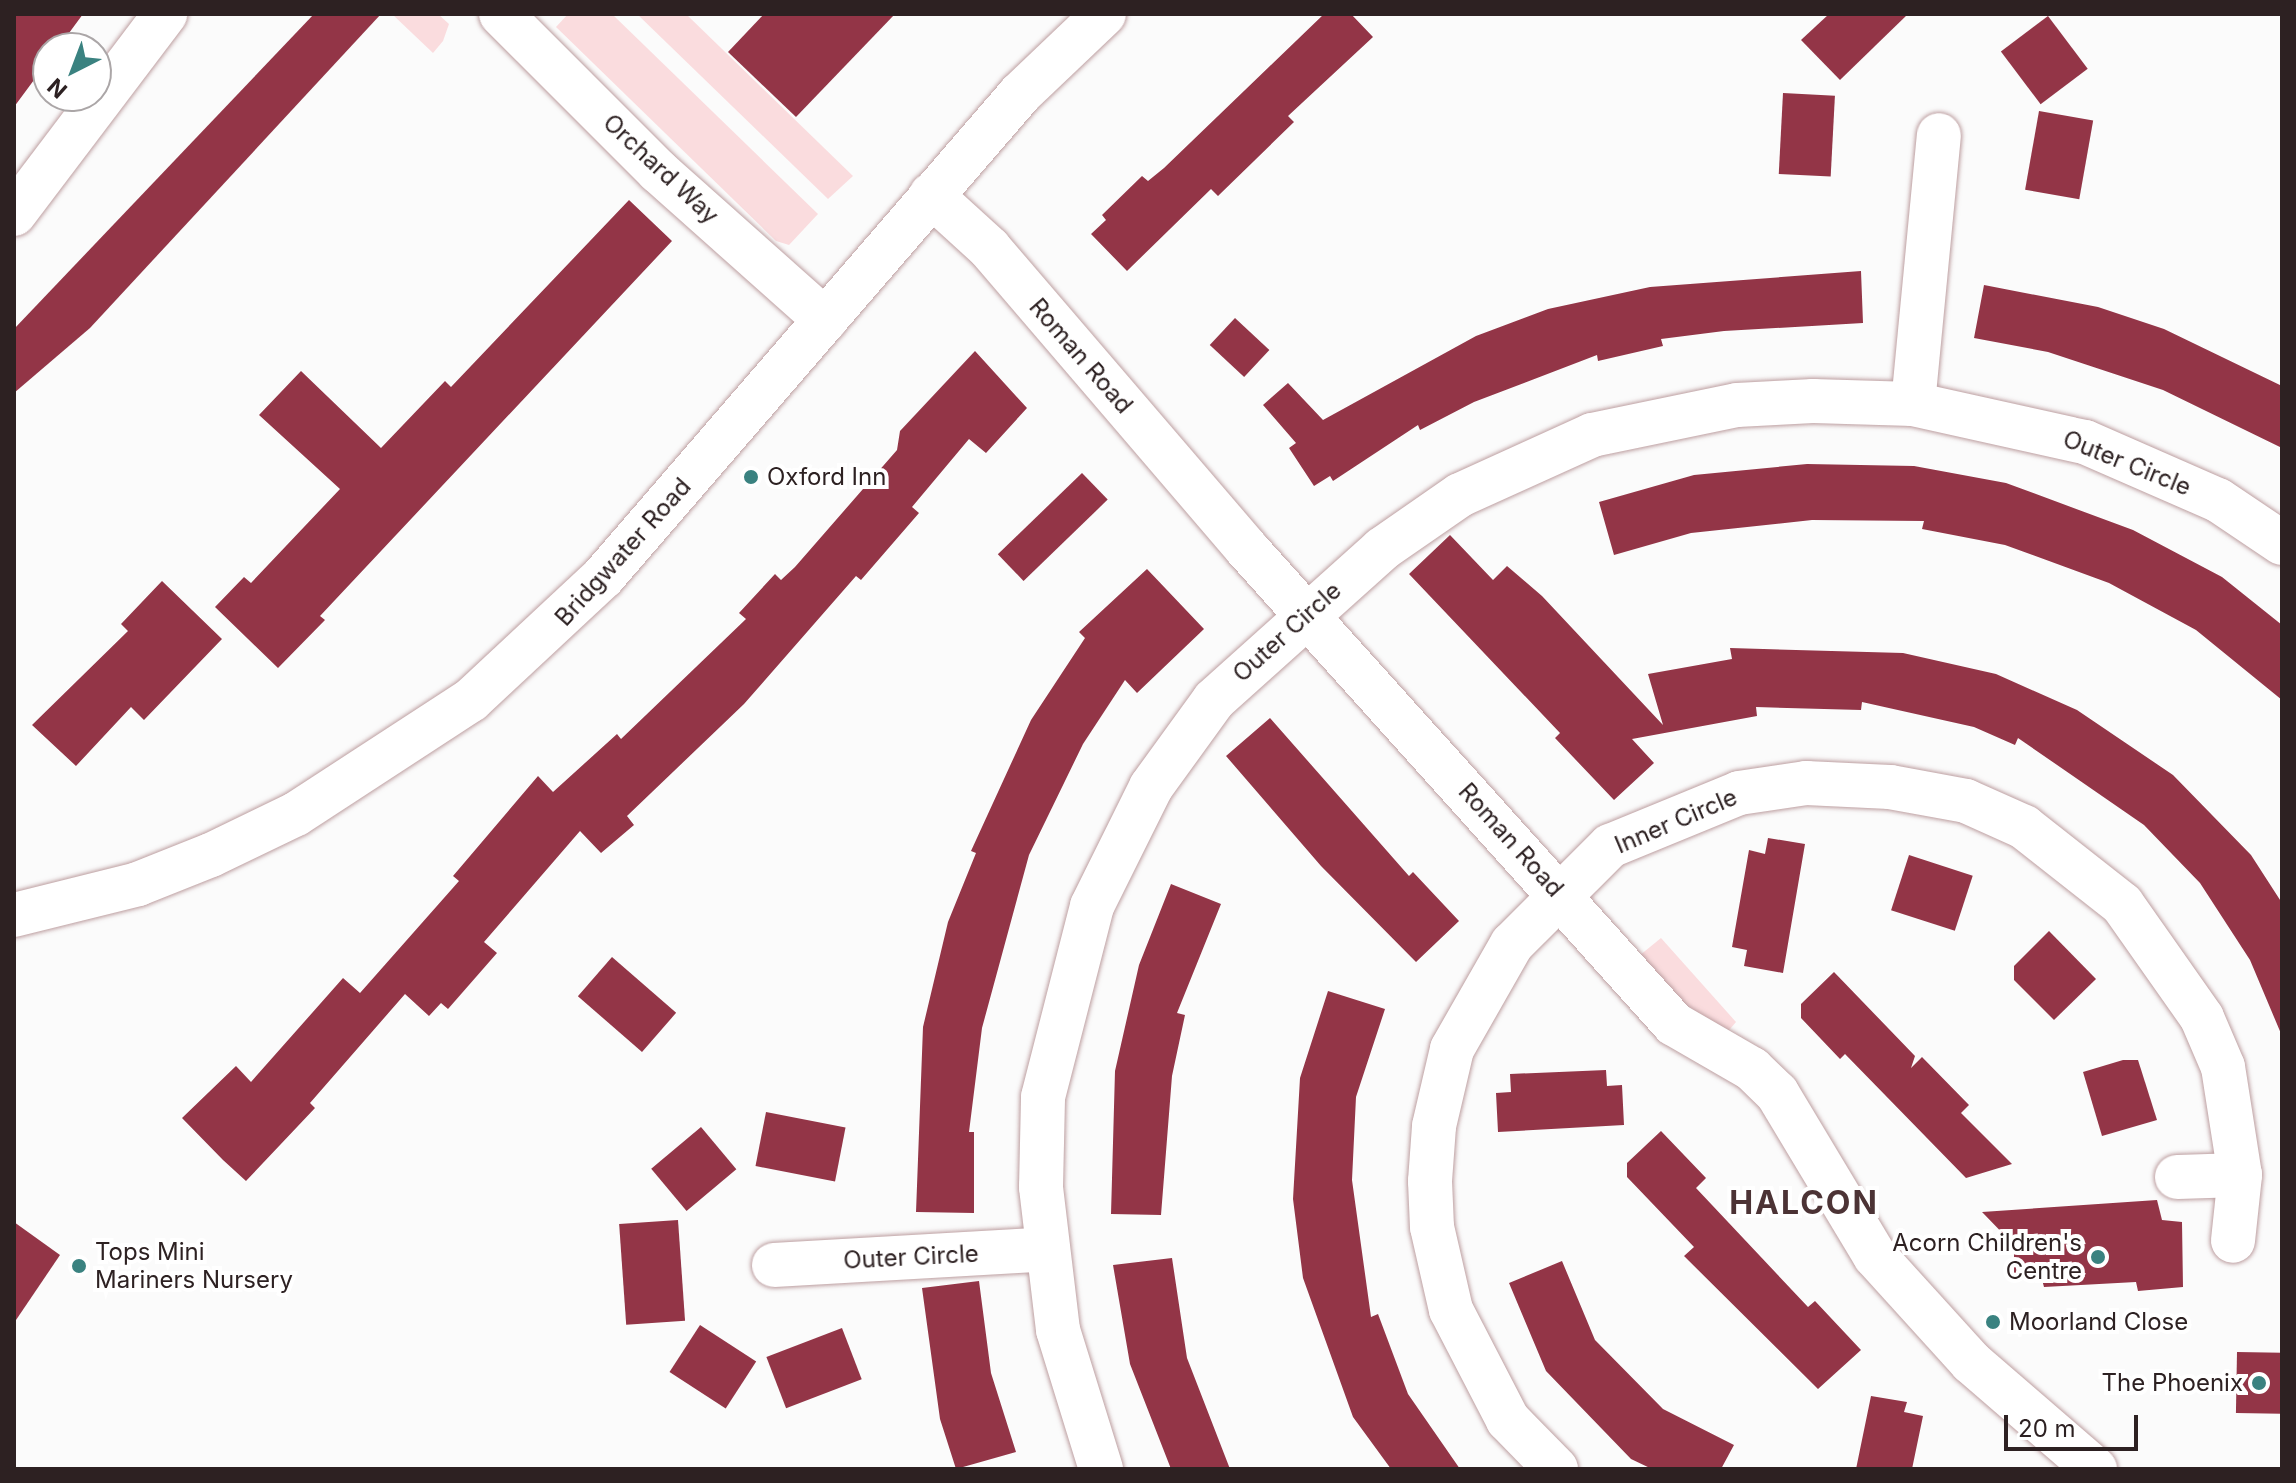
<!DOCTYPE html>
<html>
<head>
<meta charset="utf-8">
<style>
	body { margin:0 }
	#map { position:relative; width:2296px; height:1483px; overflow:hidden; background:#fbfbfb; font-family:Inter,sans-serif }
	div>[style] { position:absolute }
	.green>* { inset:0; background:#fadcde }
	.building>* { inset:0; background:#933547; transform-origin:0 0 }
	.roads { filter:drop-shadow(0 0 2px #bd9fa1) drop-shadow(0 0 2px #bd9fa1) }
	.minor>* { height:44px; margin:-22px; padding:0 22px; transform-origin:22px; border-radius:22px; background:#fff }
	.dots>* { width:22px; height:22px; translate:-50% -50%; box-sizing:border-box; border:4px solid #fff; border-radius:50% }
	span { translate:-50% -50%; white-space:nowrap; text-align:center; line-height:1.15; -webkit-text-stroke:8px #fff; paint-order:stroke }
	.street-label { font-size:24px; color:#2d2122 }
	.poi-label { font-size:24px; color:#2d2122 }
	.left { translate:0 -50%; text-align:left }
	.right { translate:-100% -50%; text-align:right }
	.district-label { font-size:32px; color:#4c3335; font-weight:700; letter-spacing:2px }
	.frame { position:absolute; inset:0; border:16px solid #2d2122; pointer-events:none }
	.north { position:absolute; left:32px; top:32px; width:80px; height:80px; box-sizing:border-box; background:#fff; border:2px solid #aba6a7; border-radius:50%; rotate:222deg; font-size:22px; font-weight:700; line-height:32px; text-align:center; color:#2d2122 }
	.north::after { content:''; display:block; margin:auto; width:28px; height:36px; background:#3a8280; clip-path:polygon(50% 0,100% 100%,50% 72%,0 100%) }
	.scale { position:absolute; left:2004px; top:1415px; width:134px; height:36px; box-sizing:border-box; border:4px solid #2d2122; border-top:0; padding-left:10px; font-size:24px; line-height:28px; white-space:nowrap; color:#2d2122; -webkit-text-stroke:6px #fff; paint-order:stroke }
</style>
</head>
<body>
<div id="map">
	<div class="green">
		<div style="clip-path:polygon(392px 14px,438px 14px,449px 24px,443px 41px,433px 53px)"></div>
		<div style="clip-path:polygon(568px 14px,612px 14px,818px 214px,789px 245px,776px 241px,556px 27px)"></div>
		<div style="clip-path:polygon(637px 14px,686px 14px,853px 176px,828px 199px)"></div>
		<div style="clip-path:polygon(1661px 938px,1736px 1022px,1713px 1049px,1623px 969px)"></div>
	</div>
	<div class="building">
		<div style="clip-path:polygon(14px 14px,83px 14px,58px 48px,48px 48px,48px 61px,14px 107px)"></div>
		<div style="clip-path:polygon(314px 14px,381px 14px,90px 328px,14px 393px,14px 329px)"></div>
		<div style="clip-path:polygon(764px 14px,895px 14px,796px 117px,728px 52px)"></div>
		<div style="clip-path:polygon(1324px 14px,1351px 14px,1373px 37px,1288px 116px,1294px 122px,1218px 196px,1211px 189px,1127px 271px,1091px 234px,1106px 220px,1102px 215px,1142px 176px,1148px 181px,1164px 168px)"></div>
		<div style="clip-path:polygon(1829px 14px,1908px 14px,1840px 80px,1801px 40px)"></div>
		<div style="left:2048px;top:16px;width:66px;height:59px;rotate:53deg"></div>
		<div style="left:1783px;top:93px;width:52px;height:81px;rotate:3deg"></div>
		<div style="left:2039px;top:111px;width:55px;height:80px;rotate:10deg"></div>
		<div style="clip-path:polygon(629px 200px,672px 241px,320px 616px,325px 620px,278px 668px,215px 607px,244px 577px,251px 583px,340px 489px,259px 415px,301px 371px,381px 448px,445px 381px,451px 387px)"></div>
		<div style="clip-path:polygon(1861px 271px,1863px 323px,1724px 331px,1661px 339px,1663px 346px,1598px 361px,1597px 355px,1474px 402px,1420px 430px,1418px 425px,1333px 481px,1330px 476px,1314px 486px,1289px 448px,1296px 443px,1263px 405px,1288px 383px,1323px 420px,1476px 336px,1548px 309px,1650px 287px)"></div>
		<div style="clip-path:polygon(1984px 285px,2098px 307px,2164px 329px,2282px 386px,2282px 448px,2163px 390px,2048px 352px,1974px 338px)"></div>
		<div style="left:1235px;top:318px;width:47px;height:37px;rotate:43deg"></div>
		<div style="clip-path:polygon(975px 351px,1027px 408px,986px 453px,969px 439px,912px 507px,919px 513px,861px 580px,856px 576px,744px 704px,627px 816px,634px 825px,601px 853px,580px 831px,484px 942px,497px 953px,448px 1009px,441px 1003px,429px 1016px,405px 994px,310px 1103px,315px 1108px,246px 1181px,223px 1160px,182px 1118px,236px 1066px,251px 1082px,343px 978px,360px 993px,459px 881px,453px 876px,538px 776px,553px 792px,617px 734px,621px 739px,746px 619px,739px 613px,775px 574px,781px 580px,795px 567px,897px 450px,900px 431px)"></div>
		<div style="clip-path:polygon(1807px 464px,1914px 466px,2006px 483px,2133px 530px,2222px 577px,2282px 625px,2282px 700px,2196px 630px,2109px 583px,2005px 545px,1922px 529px,1924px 521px,1812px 520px,1691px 533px,1614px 555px,1599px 502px,1694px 475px)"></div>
		<div style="left:1082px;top:473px;width:37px;height:117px;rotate:46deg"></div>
		<div style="clip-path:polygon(1450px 535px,1493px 580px,1507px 566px,1542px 596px,1663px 725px,1648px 674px,1732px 659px,1730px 648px,1903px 653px,1996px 674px,2077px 710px,2173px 775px,2251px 855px,2282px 903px,2282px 1036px,2250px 960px,2200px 883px,2144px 825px,2018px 738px,2015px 745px,1974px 727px,1862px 702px,1861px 710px,1756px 707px,1757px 716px,1632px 739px,1654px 763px,1614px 800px,1555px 738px,1560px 733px,1409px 574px)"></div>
		<div style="clip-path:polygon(1147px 569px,1204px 629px,1137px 693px,1125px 680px,1083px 744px,1029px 855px,982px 1028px,969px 1132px,974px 1132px,974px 1213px,916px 1212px,923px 1027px,948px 922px,976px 853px,971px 851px,1031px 720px,1085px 638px,1079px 632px)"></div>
		<div style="clip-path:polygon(162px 581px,222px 639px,144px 720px,131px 707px,76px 766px,32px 725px,128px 631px,121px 624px)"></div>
		<div style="clip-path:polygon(1270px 718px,1409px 876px,1413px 872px,1459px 921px,1416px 962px,1321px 866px,1226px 756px)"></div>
		<div style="clip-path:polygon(1768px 838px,1805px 844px,1783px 973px,1744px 966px,1747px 950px,1732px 947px,1749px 850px,1765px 854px)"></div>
		<div style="left:1909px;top:855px;width:67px;height:58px;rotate:18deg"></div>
		<div style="clip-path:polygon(1171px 884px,1221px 904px,1177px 1013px,1185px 1015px,1172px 1076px,1161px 1215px,1111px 1214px,1115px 1071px,1139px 965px)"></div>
		<div style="clip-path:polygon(2049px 931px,2096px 979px,2054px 1020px,2014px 980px,2014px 966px)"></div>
		<div style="left:612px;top:957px;width:85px;height:52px;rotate:41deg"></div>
		<div style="clip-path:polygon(1834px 972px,1915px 1056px,1911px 1068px,1922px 1057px,1969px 1105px,1961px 1113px,2012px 1164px,1966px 1178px,1845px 1054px,1840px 1059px,1801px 1018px,1801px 1004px)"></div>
		<div style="clip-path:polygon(1328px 991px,1385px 1009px,1356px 1097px,1352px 1180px,1371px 1317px,1378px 1314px,1408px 1394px,1460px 1469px,1391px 1469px,1353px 1417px,1303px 1278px,1293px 1199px,1300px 1078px)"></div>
		<div style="clip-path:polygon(2123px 1060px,2138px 1060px,2157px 1120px,2102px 1136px,2083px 1072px)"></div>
		<div style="clip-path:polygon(1606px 1070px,1607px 1086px,1622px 1085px,1624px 1125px,1498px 1132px,1496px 1093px,1511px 1092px,1510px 1074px)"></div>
		<div style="left:766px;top:1112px;width:81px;height:55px;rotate:11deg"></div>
		<div style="left:701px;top:1127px;width:55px;height:65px;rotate:50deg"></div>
		<div style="clip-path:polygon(1661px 1131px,1706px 1178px,1696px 1188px,1808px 1307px,1815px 1301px,1861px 1350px,1818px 1389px,1684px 1256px,1694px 1247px,1627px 1177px,1627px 1163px)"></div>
		<div style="clip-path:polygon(2157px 1200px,2162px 1220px,2182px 1222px,2183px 1287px,2138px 1291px,2136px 1282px,2044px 1287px,2041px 1276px,2014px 1277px,2014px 1245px,1982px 1212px)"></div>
		<div style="left:678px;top:1220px;width:101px;height:59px;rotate:86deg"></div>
		<div style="clip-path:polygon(14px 1222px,60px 1255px,14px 1323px)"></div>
		<div style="clip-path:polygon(1172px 1258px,1187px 1358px,1230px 1469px,1171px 1469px,1130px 1364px,1113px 1265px)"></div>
		<div style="clip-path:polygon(1562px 1261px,1595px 1340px,1663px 1409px,1734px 1445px,1721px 1469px,1652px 1469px,1631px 1459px,1546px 1371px,1509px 1283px)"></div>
		<div style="clip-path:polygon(979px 1281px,991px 1373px,1016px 1452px,956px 1469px,940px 1419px,922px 1288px)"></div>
		<div style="left:700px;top:1325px;width:67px;height:56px;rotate:33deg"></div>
		<div style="left:842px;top:1328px;width:55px;height:81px;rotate:69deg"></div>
		<div style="left:2237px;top:1352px;width:45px;height:61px;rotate:1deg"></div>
		<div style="clip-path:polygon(1871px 1396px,1907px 1402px,1904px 1412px,1923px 1416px,1912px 1469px,1856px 1469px)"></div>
	</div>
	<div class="roads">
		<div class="minor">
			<div style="left:501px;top:14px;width:222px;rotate:45deg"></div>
			<div style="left:658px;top:171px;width:224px;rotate:41.7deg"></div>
			<div style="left:931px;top:195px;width:79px;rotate:42.4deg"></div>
			<div style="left:989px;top:248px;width:395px;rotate:49.4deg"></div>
			<div style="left:1246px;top:548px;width:640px;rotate:48.04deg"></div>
			<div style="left:1674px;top:1024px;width:90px;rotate:30deg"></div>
			<div style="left:1752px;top:1069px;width:35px;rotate:44deg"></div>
			<div style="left:1777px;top:1093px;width:190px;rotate:59deg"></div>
			<div style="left:1875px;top:1256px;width:143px;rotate:47.8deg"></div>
			<div style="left:1971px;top:1362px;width:164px;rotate:40.8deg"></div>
			<div style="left:14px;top:214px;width:251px;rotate:-52.9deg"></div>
			<div style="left:1913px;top:404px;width:270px;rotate:-84.5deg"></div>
			<div style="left:14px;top:915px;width:128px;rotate:-14deg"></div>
			<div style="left:138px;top:884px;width:79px;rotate:-21.7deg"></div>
			<div style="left:211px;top:855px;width:94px;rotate:-25.8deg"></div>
			<div style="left:296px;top:814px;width:209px;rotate:-33.1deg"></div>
			<div style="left:471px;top:700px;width:180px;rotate:-43deg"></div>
			<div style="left:603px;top:577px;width:638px;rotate:-49.19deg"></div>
			<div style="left:1020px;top:94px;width:116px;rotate:-43.6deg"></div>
			<div style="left:2177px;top:1177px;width:63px;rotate:-1.8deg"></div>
			<div style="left:774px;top:1265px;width:274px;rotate:-3.3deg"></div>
			<div style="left:1101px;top:1469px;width:145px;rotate:-107.2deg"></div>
			<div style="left:1058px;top:1330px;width:144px;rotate:-96.8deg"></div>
			<div style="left:1041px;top:1187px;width:90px;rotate:-88.7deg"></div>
			<div style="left:1043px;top:1097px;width:197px;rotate:-75.6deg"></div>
			<div style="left:1092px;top:906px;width:133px;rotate:-63.6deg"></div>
			<div style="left:1151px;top:787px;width:107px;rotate:-54.1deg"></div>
			<div style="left:1214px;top:700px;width:226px;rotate:-41.9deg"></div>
			<div style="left:1382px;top:549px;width:95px;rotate:-34.7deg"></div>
			<div style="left:1460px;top:495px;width:145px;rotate:-24.4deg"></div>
			<div style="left:1592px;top:435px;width:148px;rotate:-11.7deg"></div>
			<div style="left:1737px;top:405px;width:76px;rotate:-3deg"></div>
			<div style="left:1813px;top:401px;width:100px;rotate:1.7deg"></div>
			<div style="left:1913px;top:404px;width:176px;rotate:12.5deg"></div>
			<div style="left:2085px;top:442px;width:145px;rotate:23.6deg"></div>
			<div style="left:2218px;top:500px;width:77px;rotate:33.9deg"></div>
			<div style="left:1556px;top:1469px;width:69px;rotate:-134.4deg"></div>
			<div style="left:1508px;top:1420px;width:124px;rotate:-117.4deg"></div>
			<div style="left:1451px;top:1310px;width:85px;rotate:-102.9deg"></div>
			<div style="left:1432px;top:1227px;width:46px;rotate:-92.5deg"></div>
			<div style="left:1430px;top:1181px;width:55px;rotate:-85.8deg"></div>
			<div style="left:1434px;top:1126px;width:79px;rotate:-76.8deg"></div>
			<div style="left:1452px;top:1049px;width:121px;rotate:-60.3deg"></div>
			<div style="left:1512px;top:944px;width:139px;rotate:-45deg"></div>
			<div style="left:1610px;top:846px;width:139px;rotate:-22.3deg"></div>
			<div style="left:1739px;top:793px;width:68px;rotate:-8.5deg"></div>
			<div style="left:1806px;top:783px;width:84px;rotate:2.7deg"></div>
			<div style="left:1890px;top:787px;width:77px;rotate:10.4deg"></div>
			<div style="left:1966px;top:801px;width:64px;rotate:24.1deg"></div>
			<div style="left:2024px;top:827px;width:125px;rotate:38.2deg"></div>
			<div style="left:2122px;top:904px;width:139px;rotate:54.9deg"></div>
			<div style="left:2202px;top:1018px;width:53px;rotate:66.8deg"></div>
			<div style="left:2223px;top:1067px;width:109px;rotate:81.1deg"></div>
			<div style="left:2240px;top:1175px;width:66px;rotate:96.1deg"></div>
		</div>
	</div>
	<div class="dots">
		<div style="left:751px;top:477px;background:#3a8280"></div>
		<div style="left:2098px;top:1257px;background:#3a8280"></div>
		<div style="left:79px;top:1266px;background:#3a8280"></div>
		<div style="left:1993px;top:1322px;background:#3a8280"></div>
		<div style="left:2259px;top:1383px;background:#3a8280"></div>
	</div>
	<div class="street-label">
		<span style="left:661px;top:169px;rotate:43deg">Orchard Way</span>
		<span style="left:1081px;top:356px;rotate:49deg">Roman Road</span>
		<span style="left:2127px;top:463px;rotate:22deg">Outer Circle</span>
		<span style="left:623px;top:552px;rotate:-48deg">Bridgwater Road</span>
		<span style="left:1287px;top:632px;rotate:-42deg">Outer Circle</span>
		<span style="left:1676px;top:821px;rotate:-23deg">Inner Circle</span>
		<span style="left:1511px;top:840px;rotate:48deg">Roman Road</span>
		<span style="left:911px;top:1257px;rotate:-3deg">Outer Circle</span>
	</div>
	<div class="poi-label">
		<span class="left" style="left:767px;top:477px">Oxford Inn</span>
		<span class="right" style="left:2082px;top:1257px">Acorn Children's<br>Centre</span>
		<span class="left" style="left:95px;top:1266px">Tops Mini<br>Mariners Nursery</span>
		<span class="left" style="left:2009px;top:1322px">Moorland Close</span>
		<span class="right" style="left:2243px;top:1383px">The Phoenix</span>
	</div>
	<div class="district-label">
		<span style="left:1804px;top:1203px">HALCON</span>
	</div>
	<div class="frame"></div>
	<div class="north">N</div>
	<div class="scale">20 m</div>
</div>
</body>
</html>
